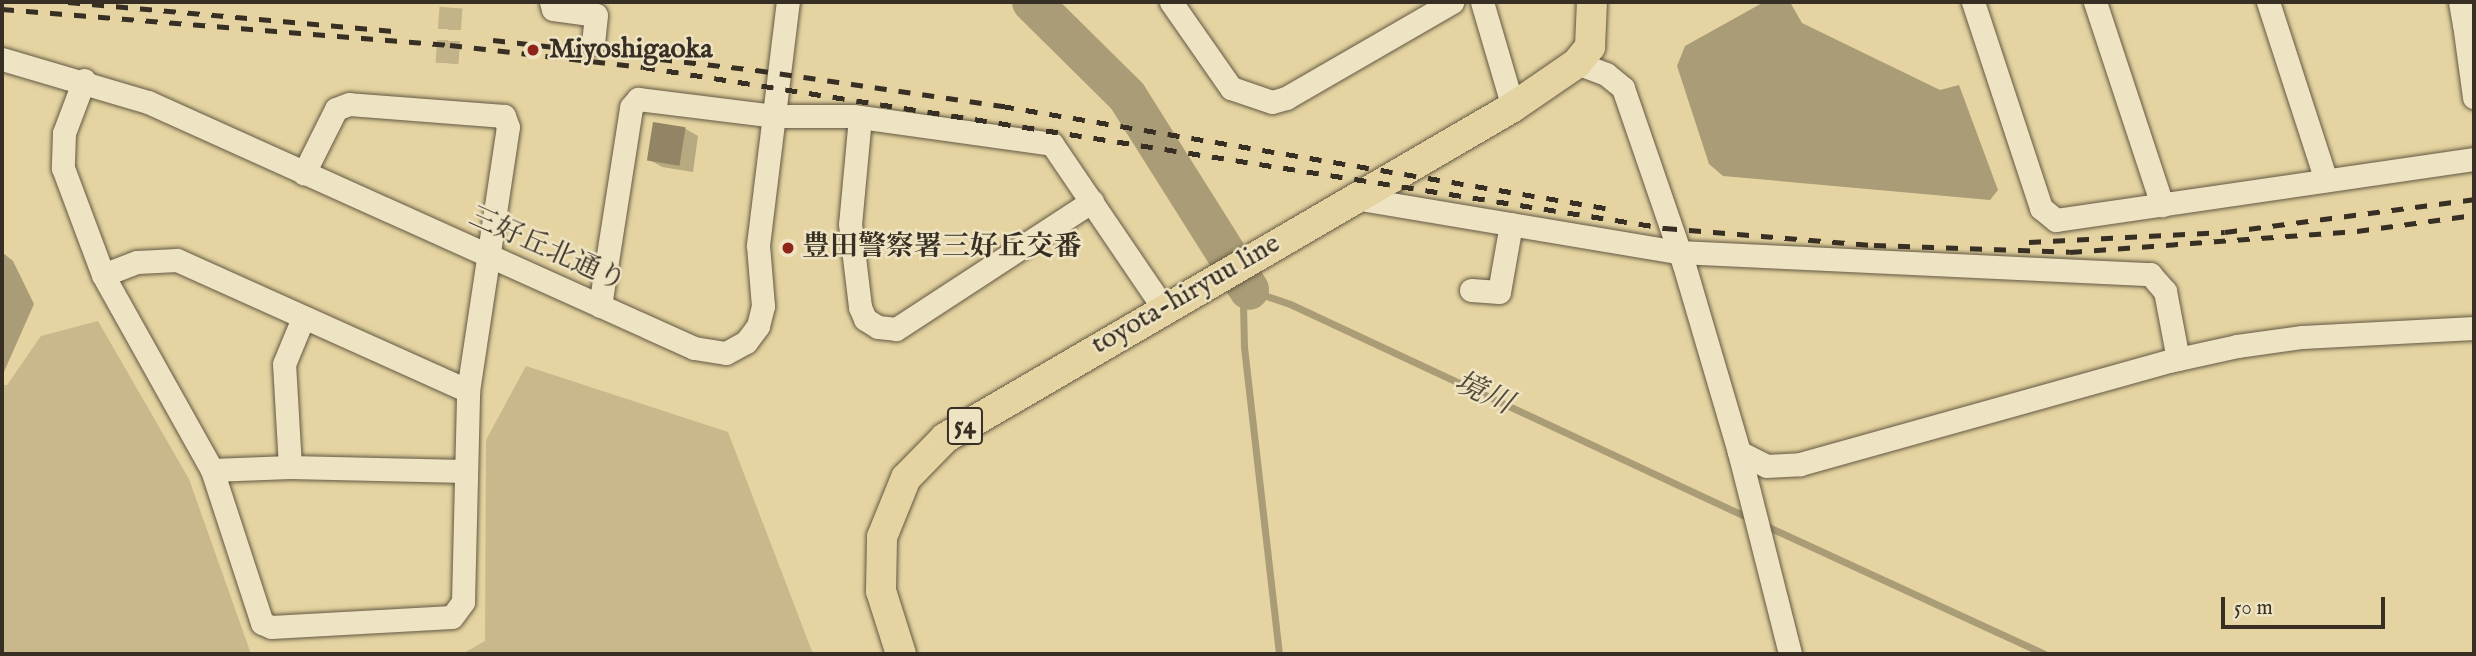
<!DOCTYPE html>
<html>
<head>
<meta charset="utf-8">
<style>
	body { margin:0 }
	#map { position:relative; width:2476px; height:656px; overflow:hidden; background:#e5d4a1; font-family:"IM FELL English","Noto Serif JP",serif }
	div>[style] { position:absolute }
	.green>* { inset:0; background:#c8b88c }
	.water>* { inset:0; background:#aa9c76 }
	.shadow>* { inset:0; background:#0003 }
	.stream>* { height:7px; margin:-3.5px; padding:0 3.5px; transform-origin:3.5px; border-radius:3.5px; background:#aa9c76 }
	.river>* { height:40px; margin:-20px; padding:0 20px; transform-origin:20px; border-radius:20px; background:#aa9c76 }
	.building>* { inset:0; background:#928565; transform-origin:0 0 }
	.minor-tunnel>* { height:23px; margin-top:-11.5px; transform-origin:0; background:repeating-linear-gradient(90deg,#c2b388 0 23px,transparent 0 34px) }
	.roads { filter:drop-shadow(0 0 2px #635843) drop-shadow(0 0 2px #635843) }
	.minor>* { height:23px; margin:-11.5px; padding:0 11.5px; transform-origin:11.5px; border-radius:11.5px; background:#eee3c2 }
	.major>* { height:30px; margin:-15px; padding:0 15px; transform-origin:15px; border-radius:15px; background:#e5d4a1 }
	.rail>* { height:5px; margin-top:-2.5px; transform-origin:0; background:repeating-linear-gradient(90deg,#382f24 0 12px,transparent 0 24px) }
	.dots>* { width:19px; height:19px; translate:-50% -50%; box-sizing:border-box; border:4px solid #eee3c2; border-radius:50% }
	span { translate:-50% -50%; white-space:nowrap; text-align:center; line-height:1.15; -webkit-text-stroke:5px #eee3c2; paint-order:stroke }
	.shield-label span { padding:2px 5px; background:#eee3c2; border:2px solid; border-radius:5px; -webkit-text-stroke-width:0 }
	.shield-label { font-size:26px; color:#382f24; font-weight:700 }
	.poi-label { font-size:28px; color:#382f24; font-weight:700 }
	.left { translate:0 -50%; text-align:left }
	.street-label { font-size:28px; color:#382f24 }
	.water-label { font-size:30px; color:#544a38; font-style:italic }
	.frame { position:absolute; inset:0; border:4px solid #382f24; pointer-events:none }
	.scale { position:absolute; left:2221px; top:597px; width:164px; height:32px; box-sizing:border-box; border:4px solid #382f24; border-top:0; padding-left:9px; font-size:21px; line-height:24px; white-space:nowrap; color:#382f24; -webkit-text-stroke:5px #eee3c2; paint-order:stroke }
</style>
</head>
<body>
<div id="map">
	<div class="green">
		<div style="clip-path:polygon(98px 321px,189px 479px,251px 654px,2px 654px,2px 385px,7px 385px,41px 336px)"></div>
		<div style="clip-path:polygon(526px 366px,728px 432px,813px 654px,462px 654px,485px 641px,486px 440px)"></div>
	</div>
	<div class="water">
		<div style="clip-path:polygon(1764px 2px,1790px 2px,1802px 23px,1940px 90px,1959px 85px,1998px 190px,1990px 200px,1723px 176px,1709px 164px,1677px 66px,1685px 46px)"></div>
		<div style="clip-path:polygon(2px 252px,13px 261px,34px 304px,3px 374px)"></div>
	</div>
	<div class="shadow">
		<div style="clip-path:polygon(655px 124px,686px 129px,698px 136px,693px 172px,662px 167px,650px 160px)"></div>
	</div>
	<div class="stream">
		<div style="left:1762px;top:524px;width:311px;rotate:24.7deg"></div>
		<div style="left:1279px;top:654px;width:310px;rotate:-96.5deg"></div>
		<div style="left:1244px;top:346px;width:41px;rotate:-91.4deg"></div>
		<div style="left:1243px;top:305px;width:16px;rotate:-68deg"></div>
		<div style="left:1249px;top:290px;width:43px;rotate:18.9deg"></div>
		<div style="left:1290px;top:304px;width:509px;rotate:25deg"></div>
	</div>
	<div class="river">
		<div style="left:1032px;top:2px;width:134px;rotate:44.7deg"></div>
		<div style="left:1127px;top:96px;width:229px;rotate:57.8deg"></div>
	</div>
	<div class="building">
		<div style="left:653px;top:122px;width:33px;height:39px;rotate:9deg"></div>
	</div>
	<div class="minor-tunnel">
		<div style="left:447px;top:63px;width:56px;rotate:-85.9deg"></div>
	</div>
	<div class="roads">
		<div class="minor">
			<div style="left:551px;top:2px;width:7px;rotate:74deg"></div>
			<div style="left:553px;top:9px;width:43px;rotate:7.9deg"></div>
			<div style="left:596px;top:15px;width:29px;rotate:96deg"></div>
			<div style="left:1171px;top:2px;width:105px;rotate:55.1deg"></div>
			<div style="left:1231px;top:88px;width:43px;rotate:18.9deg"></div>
			<div style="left:1272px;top:102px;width:15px;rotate:-16deg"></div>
			<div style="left:1286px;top:98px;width:192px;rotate:-30deg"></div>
			<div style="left:1482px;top:2px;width:109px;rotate:73.6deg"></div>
			<div style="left:1973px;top:2px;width:217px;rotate:71.7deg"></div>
			<div style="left:2041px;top:208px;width:19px;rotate:39deg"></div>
			<div style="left:2056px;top:220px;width:422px;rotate:-8.3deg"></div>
			<div style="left:2095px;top:2px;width:214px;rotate:71.7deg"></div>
			<div style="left:2268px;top:2px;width:187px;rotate:72deg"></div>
			<div style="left:2460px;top:2px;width:22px;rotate:80deg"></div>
			<div style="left:2464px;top:24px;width:10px;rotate:-17deg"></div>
			<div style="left:2464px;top:24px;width:74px;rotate:82.2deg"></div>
			<div style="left:2px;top:59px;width:152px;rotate:16.4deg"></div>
			<div style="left:148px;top:102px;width:599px;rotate:24.25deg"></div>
			<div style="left:694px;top:348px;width:32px;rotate:9deg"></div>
			<div style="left:726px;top:353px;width:23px;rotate:-29deg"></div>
			<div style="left:746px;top:342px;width:20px;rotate:-53deg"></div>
			<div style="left:758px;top:326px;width:21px;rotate:-76deg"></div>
			<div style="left:763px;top:306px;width:61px;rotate:-94.7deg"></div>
			<div style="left:758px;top:245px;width:245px;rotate:-83deg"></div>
			<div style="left:1577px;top:63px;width:31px;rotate:21deg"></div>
			<div style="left:1606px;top:74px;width:22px;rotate:39deg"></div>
			<div style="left:1623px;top:88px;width:187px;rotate:71deg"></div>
			<div style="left:1684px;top:265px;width:195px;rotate:73.6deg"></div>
			<div style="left:1739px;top:452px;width:30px;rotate:27deg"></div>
			<div style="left:1766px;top:466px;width:34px;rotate:-3deg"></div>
			<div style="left:1800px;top:464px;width:383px;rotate:-15.6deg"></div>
			<div style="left:2169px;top:361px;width:70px;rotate:-12.4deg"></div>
			<div style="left:2237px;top:346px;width:66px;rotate:-7.9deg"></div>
			<div style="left:2302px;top:337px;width:172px;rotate:-3deg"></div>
			<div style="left:84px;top:80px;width:57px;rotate:110.7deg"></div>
			<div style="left:64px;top:133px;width:35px;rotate:92deg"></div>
			<div style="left:63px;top:168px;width:114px;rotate:69.5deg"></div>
			<div style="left:103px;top:275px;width:223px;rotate:60.8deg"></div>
			<div style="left:212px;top:470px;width:161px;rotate:71.9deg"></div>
			<div style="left:262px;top:623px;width:10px;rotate:24deg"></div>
			<div style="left:271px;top:627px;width:181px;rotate:-3.2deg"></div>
			<div style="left:452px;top:617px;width:19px;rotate:-54deg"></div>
			<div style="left:463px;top:602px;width:211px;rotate:-88.6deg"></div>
			<div style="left:468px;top:391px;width:267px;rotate:-81.4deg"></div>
			<div style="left:508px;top:127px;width:12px;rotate:-110deg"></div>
			<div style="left:504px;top:116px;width:155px;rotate:-175.6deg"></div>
			<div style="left:349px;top:104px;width:14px;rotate:159deg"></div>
			<div style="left:336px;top:109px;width:72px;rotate:116.6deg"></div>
			<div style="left:860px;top:117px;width:107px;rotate:95.3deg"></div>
			<div style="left:850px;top:224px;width:84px;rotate:83.1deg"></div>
			<div style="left:860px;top:307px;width:13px;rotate:67deg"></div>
			<div style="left:865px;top:319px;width:15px;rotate:32deg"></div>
			<div style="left:878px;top:327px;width:18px;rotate:6deg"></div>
			<div style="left:896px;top:329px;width:234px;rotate:-33.1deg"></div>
			<div style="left:1355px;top:198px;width:328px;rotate:9.5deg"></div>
			<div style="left:1679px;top:252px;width:472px;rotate:2.7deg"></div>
			<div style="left:2150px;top:274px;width:23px;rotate:49deg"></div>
			<div style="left:2165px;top:291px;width:69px;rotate:79.2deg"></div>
			<div style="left:103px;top:275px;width:36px;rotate:-21deg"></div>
			<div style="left:137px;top:262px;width:40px;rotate:-2.9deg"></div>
			<div style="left:177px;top:260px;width:319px;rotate:24.2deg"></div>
			<div style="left:1471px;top:290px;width:28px;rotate:4deg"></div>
			<div style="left:1499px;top:292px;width:69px;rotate:-80deg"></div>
			<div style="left:600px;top:306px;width:201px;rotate:-81.1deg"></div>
			<div style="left:631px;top:107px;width:11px;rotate:-49deg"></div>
			<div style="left:638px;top:99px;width:137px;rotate:7.1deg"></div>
			<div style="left:774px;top:116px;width:79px"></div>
			<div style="left:853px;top:116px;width:201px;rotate:8deg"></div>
			<div style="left:1052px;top:144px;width:201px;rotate:55.8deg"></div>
			<div style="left:1739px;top:452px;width:208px;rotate:75.8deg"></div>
			<div style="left:290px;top:467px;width:103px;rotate:-93.3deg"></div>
			<div style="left:284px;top:364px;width:50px;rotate:-67.6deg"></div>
			<div style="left:212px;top:470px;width:78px;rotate:-2.2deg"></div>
			<div style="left:290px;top:467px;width:175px;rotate:1.3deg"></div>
		</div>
		<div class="major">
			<div style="left:901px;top:654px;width:66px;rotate:-107.6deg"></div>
			<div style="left:881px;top:591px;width:54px;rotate:-88.9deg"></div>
			<div style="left:882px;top:537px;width:64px;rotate:-67.9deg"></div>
			<div style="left:906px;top:478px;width:56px;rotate:-45.7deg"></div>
			<div style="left:945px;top:438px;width:657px;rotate:-30.23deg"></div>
			<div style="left:1513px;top:107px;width:78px;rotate:-34.5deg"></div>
			<div style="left:1577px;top:63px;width:21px;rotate:-51deg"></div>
			<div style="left:1590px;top:47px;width:45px;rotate:-87.5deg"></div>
		</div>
	</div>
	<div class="rail">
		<div style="left:68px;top:2px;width:335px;rotate:5.1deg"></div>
		<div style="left:2px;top:9px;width:449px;rotate:4.6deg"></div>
		<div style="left:450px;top:45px;width:194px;rotate:6.5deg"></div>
		<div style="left:643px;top:67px;width:1035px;rotate:8.95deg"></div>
		<div style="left:1665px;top:228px;width:210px;rotate:4.7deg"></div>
		<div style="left:1874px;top:245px;width:196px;rotate:2deg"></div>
		<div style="left:2070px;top:252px;width:288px;rotate:-4.2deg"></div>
		<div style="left:2357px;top:231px;width:118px;rotate:-7.8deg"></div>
		<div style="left:493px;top:40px;width:265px;rotate:6.5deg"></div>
		<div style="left:756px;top:70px;width:249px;rotate:8.3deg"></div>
		<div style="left:1002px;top:106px;width:624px;rotate:9.6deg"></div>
		<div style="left:2029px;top:242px;width:196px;rotate:-2.9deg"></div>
		<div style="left:2225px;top:232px;width:251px;rotate:-7.5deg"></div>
	</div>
	<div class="dots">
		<div style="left:533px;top:50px;background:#8f2418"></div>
		<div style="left:788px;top:248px;background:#8f2418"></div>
	</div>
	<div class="shield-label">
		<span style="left:965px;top:426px">54</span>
	</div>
	<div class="poi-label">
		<span class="left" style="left:549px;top:50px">Miyoshigaoka</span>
		<span class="left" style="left:802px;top:248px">豊田警察署三好丘交番</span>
	</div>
	<div class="street-label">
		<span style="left:547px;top:250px;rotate:24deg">三好丘北通り</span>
		<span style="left:1186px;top:295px;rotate:-30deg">toyota-hiryuu line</span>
	</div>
	<div class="water-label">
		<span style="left:1483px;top:394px;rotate:25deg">境川</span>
	</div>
	<div class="frame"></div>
	<div class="scale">50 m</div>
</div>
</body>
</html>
